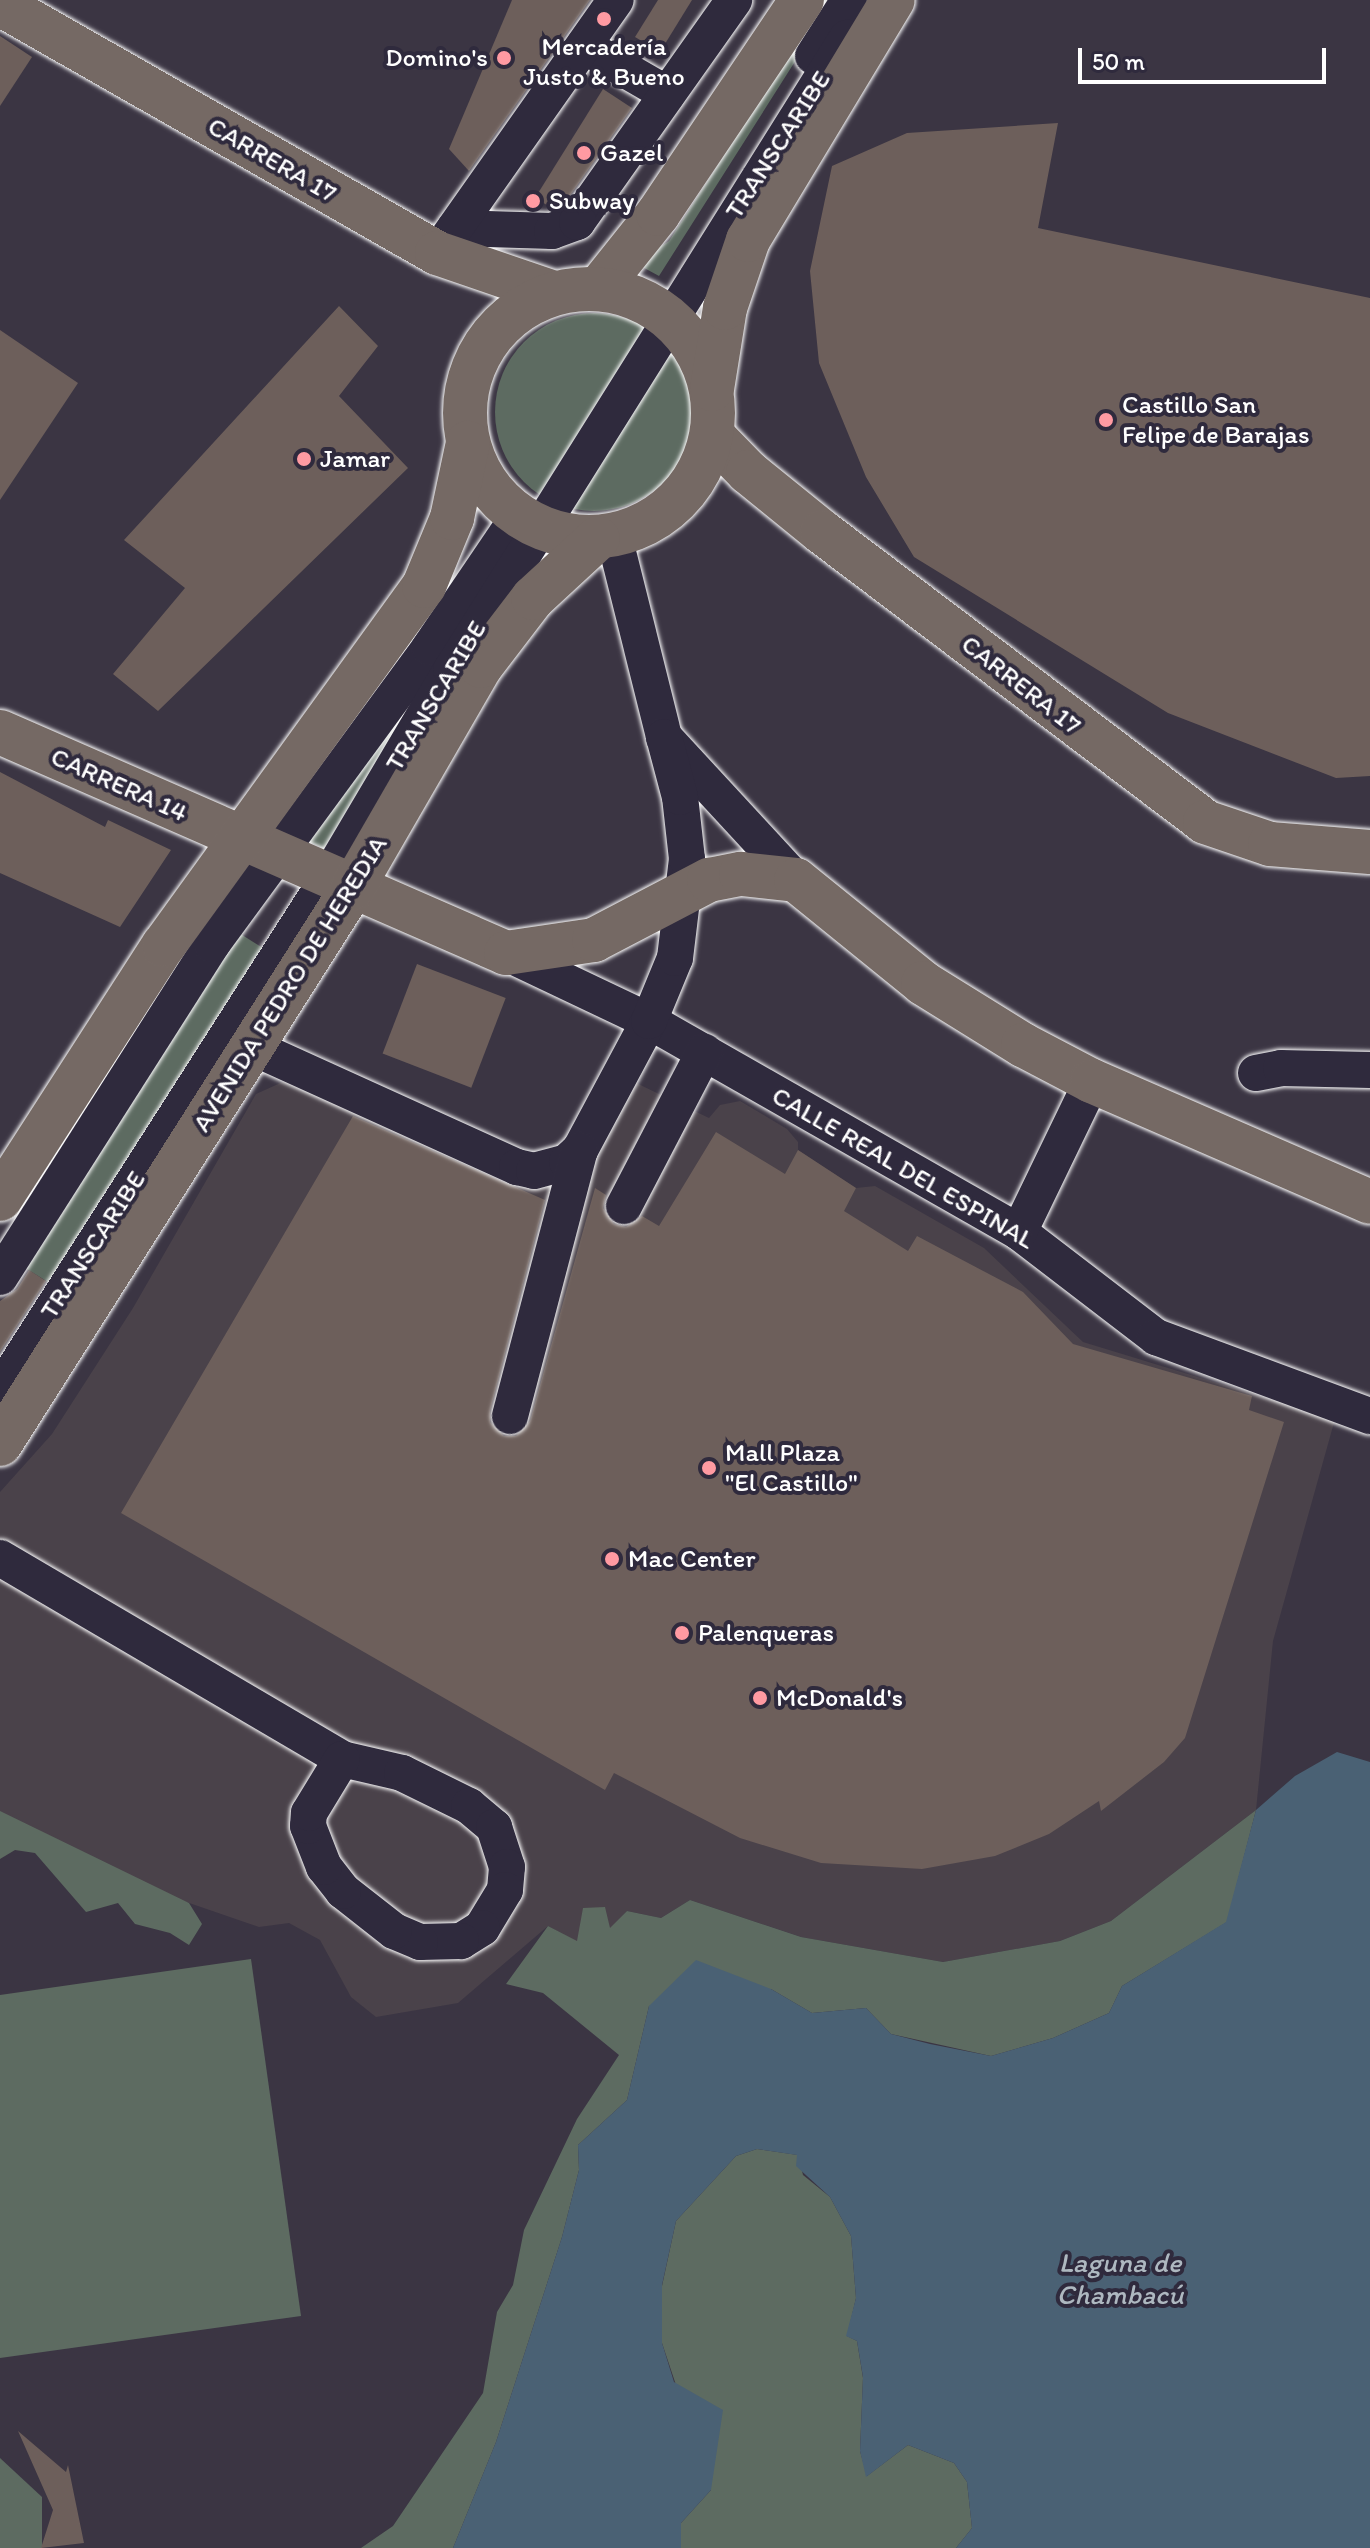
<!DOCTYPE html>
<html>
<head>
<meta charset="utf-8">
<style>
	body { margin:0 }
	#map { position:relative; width:1370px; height:2548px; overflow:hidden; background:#3b3543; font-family:Itim,sans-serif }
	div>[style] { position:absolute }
	.built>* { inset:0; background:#4a424a }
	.green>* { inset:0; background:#5d6b61 }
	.round { border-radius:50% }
	.water>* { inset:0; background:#4a6174 }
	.building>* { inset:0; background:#6d5f5b; transform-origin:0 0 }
	.roads { filter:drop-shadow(0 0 2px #fff) drop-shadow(0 0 2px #fff) }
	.minor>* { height:36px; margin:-18px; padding:0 18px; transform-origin:18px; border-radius:18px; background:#2f2a3d }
	.major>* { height:44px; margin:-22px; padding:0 22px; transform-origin:22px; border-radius:22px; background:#756964 }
	.highway>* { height:44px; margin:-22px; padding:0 22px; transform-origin:22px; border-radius:22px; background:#756964 }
	.highway>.ring { margin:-22px; padding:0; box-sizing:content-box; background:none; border:44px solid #756964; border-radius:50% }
	.dots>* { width:22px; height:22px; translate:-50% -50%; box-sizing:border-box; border:4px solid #2f2a3d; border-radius:50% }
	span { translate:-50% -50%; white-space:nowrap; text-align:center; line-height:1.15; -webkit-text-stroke:8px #2f2a3d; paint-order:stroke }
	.poi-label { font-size:26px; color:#fff }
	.right { translate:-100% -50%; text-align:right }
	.left { translate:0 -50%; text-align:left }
	.street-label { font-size:26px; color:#fff }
	.water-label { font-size:28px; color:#aeb8c0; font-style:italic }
	.scale { position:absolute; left:1078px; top:48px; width:248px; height:36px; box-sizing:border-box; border:4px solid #fff; border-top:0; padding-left:10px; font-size:24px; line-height:28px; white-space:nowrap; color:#fff; -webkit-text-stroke:6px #2f2a3d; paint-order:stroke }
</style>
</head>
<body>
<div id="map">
	<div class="built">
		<div style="clip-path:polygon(287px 1080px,536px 1186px,632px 1081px,709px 1118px,720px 1105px,740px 1101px,787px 1129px,798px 1142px,798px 1150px,856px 1188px,875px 1186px,984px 1248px,1083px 1342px,1335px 1419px,1273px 1641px,1256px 1810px,1111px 1921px,1060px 1941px,943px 1962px,801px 1937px,690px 1900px,661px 1918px,627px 1911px,610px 1929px,577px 1942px,548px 1926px,458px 2003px,376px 2017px,351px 1997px,320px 1940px,289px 1923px,259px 1927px,166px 1895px,0 1812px,0 1492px,52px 1434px,133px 1308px,256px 1094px)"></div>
	</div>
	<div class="green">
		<div style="clip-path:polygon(824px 0,834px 0,659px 276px,635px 263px,669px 241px)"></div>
		<div class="round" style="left:495px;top:313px;width:198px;height:198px"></div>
		<div style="clip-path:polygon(478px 590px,324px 849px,304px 839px)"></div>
		<div style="clip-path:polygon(239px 933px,263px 948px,56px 1287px,22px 1266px)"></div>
		<div style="clip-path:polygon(1256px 1810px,1227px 1922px,1122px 1986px,1109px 2013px,1053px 2038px,991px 2056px,891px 2034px,866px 2008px,812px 2013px,771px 1989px,649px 2006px,627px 2100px,578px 2145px,579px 2170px,562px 2237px,496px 2442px,453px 2548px,361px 2548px,393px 2526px,483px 2393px,497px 2312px,513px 2285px,524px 2230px,577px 2119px,619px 2055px,543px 1993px,506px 1984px,548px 1926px,577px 1941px,583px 1908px,605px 1907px,610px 1928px,627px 1911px,661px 1918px,690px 1900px,801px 1937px,943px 1962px,1060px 1941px,1111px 1921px)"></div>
		<div style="clip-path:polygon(0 1811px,189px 1903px,202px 1924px,189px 1945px,170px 1933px,135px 1924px,118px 1903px,86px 1912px,35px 1853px,15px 1850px,0 1859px)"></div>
		<div style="clip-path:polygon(251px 1959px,301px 2316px,0 2358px,0 1995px)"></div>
		<div style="clip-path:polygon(757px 2149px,798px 2155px,803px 2175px,830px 2197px,851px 2236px,856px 2298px,847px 2336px,857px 2341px,863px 2378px,860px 2451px,867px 2476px,908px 2445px,954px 2463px,967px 2482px,972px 2528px,956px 2548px,681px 2548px,681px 2523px,711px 2490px,662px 2343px,662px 2286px,676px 2221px,736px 2156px)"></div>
		<div style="clip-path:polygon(0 2458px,42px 2497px,42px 2548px,0 2548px)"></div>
	</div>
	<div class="water">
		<div style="clip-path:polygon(1337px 1752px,1370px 1762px,1370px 2548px,956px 2548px,972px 2528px,967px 2482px,954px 2463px,908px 2445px,866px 2477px,860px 2451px,863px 2377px,857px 2341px,846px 2336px,856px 2298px,851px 2236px,830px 2197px,796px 2166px,797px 2155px,757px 2149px,736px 2156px,676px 2221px,662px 2285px,662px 2343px,674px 2382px,723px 2410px,711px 2490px,681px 2523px,681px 2548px,453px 2548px,496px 2442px,562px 2237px,579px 2170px,578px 2145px,627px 2100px,649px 2006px,696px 1960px,771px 1989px,812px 2013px,866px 2008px,891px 2034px,930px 2044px,991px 2056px,1053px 2038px,1109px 2013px,1122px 1986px,1226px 1922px,1256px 1810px,1295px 1776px)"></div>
	</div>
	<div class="building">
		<div style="clip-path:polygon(512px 0,590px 0,469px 171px,449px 149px)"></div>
		<div style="clip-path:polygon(658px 0,692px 0,660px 52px,635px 37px)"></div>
		<div style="clip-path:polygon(0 36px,32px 57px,0 106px)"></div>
		<div style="clip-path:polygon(603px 89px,632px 108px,564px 204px,552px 208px,535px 198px)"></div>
		<div style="clip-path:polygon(1058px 123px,1038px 228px,1370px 298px,1370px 776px,1336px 778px,1168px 713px,914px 557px,866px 477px,819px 363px,810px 271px,832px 166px,907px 133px)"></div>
		<div style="clip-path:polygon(339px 306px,378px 346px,339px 396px,408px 468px,158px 711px,113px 674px,185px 588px,124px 540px)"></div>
		<div style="clip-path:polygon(0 330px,78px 383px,0 500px)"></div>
		<div style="clip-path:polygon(0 772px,105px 827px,108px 820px,171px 850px,120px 927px,0 873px)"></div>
		<div style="left:417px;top:964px;width:95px;height:96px;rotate:21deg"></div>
		<div style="clip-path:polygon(353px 1116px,545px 1200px,490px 1411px,490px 1422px,504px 1436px,516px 1436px,530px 1421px,595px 1188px,606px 1195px,603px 1208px,614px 1224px,626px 1227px,642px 1216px,659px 1226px,716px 1132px,785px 1174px,798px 1150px,856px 1188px,844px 1211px,908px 1251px,917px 1236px,1023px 1292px,1073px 1344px,1252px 1396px,1249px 1410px,1284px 1422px,1185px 1738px,1164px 1762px,1101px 1811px,1099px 1801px,1049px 1834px,995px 1856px,922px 1869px,821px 1863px,740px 1838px,614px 1773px,605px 1790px,121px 1513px)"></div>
		<div style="clip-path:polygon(29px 1270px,46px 1281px,0 1352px,0 1301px,17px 1289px)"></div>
		<div style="clip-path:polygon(18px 2431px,66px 2472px,68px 2465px,84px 2543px,41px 2548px,53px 2510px)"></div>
	</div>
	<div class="roads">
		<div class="minor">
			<div style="left:584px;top:46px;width:96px;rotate:30deg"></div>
			<div style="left:813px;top:56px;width:67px;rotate:-57.3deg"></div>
			<div style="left:455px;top:228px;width:97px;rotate:1.8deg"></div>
			<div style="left:552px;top:231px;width:27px;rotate:-20deg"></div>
			<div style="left:577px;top:222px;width:272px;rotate:-54.7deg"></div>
			<div style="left:445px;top:242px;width:296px;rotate:-54.8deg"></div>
			<div style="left:614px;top:536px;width:207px;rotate:76deg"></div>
			<div style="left:664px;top:737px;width:195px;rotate:47.3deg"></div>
			<div style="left:506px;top:953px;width:158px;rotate:25.4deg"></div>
			<div style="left:649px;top:1021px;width:426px;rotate:29.7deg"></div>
			<div style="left:1019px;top:1232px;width:173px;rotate:37.5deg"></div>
			<div style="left:1156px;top:1337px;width:228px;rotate:20.3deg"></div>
			<div style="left:252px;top:1047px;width:291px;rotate:24.4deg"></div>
			<div style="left:517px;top:1167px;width:17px;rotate:13deg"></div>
			<div style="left:534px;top:1171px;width:34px;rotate:-15deg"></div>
			<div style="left:567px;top:1162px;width:18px;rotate:-43deg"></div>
			<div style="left:580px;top:1150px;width:146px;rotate:-61.9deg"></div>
			<div style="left:649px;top:1021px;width:68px;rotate:-67.6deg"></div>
			<div style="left:675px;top:958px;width:100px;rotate:-83.1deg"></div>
			<div style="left:687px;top:859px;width:62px;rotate:-96.4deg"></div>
			<div style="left:680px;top:797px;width:62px;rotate:-104.9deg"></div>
			<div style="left:1256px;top:1073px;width:25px;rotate:-11deg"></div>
			<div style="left:1281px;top:1068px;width:89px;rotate:1.3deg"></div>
			<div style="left:624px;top:1206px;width:174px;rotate:-62.5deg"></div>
			<div style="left:1019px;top:1232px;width:168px;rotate:-64.2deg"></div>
			<div style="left:0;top:1277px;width:395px;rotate:-57.5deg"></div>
			<div style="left:212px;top:944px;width:368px;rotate:-53.7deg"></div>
			<div style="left:430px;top:647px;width:150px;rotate:-55.9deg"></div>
			<div style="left:0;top:1391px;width:609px;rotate:-57.41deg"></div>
			<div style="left:328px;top:878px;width:242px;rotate:-59.4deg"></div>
			<div style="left:451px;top:670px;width:746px;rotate:-57.93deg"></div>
			<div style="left:510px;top:1416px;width:275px;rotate:-75.3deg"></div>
			<div style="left:0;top:1558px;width:397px;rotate:30.4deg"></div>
			<div style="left:342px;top:1759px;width:62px;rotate:13.1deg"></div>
			<div style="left:402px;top:1773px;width:75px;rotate:26.2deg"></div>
			<div style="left:469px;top:1806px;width:33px;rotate:40deg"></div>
			<div style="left:494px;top:1827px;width:42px;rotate:72deg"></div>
			<div style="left:507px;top:1867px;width:23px;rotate:95deg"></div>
			<div style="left:505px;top:1890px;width:44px;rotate:121.2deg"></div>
			<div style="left:482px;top:1928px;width:25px;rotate:148deg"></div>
			<div style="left:461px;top:1941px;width:41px;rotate:178.6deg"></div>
			<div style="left:420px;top:1942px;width:28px;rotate:-157deg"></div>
			<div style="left:394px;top:1931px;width:65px;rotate:-141.9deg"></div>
			<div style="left:343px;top:1891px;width:31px;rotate:-128deg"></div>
			<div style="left:324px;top:1867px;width:44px;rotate:-111.3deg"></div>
			<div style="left:308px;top:1826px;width:13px;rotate:-86deg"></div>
			<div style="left:309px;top:1813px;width:63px;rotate:-58.6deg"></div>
		</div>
		<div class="major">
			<div style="left:0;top:4px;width:503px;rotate:29.67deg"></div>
			<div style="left:437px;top:253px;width:124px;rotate:18.9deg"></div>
			<div style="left:712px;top:435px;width:52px;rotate:45.8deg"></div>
			<div style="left:748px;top:472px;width:95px;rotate:39deg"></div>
			<div style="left:822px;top:532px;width:480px;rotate:37.1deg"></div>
			<div style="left:1205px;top:822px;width:69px;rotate:18.7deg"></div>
			<div style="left:1270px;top:844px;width:100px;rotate:4.6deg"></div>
			<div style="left:0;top:732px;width:552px;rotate:23.59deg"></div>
			<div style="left:506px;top:953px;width:89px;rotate:-8.4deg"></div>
			<div style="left:594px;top:940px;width:130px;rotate:-27.6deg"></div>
			<div style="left:709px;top:880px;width:33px;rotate:-11deg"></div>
			<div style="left:741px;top:874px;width:55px;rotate:6.2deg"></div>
			<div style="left:796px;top:880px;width:164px;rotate:39deg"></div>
			<div style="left:923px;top:983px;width:118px;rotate:31.8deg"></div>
			<div style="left:1023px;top:1045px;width:78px;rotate:27.6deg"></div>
			<div style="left:1092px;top:1081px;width:303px;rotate:23.5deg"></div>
		</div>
		<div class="highway">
			<div style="left:599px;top:288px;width:95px;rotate:-51.4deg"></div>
			<div style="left:658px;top:214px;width:258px;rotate:-56.1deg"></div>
			<div class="ring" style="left:465px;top:289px;width:204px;height:204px"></div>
			<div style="left:712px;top:389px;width:82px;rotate:-80.9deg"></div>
			<div style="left:725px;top:308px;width:72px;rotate:-71.3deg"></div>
			<div style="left:748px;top:240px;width:280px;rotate:-58.9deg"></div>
			<div style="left:0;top:1199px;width:302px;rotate:-57.2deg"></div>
			<div style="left:164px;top:945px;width:443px;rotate:-54.1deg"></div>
			<div style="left:424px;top:586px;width:74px;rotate:-67.6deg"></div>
			<div style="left:452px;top:518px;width:77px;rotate:-78deg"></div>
			<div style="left:0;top:1444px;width:657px;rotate:-57.62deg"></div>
			<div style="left:352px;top:889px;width:258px;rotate:-60deg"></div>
			<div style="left:481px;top:666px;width:86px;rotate:-52.6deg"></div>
			<div style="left:533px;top:598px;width:88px;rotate:-42.7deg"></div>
		</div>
	</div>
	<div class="dots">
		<div style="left:604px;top:19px;background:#ff9aa2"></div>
		<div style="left:504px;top:58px;background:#ff9aa2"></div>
		<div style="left:584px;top:153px;background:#ff9aa2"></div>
		<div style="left:533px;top:201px;background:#ff9aa2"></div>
		<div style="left:1106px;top:420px;background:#ff9aa2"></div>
		<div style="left:304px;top:459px;background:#ff9aa2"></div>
		<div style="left:709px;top:1468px;background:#ff9aa2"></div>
		<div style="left:612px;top:1559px;background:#ff9aa2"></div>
		<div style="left:682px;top:1633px;background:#ff9aa2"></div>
		<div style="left:760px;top:1698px;background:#ff9aa2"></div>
	</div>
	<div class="poi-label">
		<span style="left:604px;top:62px">Mercadería<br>Justo &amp; Bueno</span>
		<span class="right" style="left:488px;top:58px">Domino's</span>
		<span class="left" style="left:600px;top:153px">Gazel</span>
		<span class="left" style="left:549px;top:201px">Subway</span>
		<span class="left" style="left:1122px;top:420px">Castillo San<br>Felipe de Barajas</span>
		<span class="left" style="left:320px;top:459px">Jamar</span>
		<span class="left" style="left:725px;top:1468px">Mall Plaza<br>"El Castillo"</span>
		<span class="left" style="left:628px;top:1559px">Mac Center</span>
		<span class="left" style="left:698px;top:1633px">Palenqueras</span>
		<span class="left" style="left:776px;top:1698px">McDonald's</span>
	</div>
	<div class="street-label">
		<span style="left:778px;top:145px;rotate:-57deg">TRANSCARIBE</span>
		<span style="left:272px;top:160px;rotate:30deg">CARRERA 17</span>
		<span style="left:1021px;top:685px;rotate:38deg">CARRERA 17</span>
		<span style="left:436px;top:696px;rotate:-59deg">TRANSCARIBE</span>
		<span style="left:119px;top:785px;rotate:24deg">CARRERA 14</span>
		<span style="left:290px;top:984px;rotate:-58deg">AVENIDA PEDRO DE HEREDIA</span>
		<span style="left:903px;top:1168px;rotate:30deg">CALLE REAL DEL ESPINAL</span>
		<span style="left:93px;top:1245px;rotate:-57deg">TRANSCARIBE</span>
	</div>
	<div class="water-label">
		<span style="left:1120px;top:2278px">Laguna de<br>Chambacú</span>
	</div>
	<div class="scale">50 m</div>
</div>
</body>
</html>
